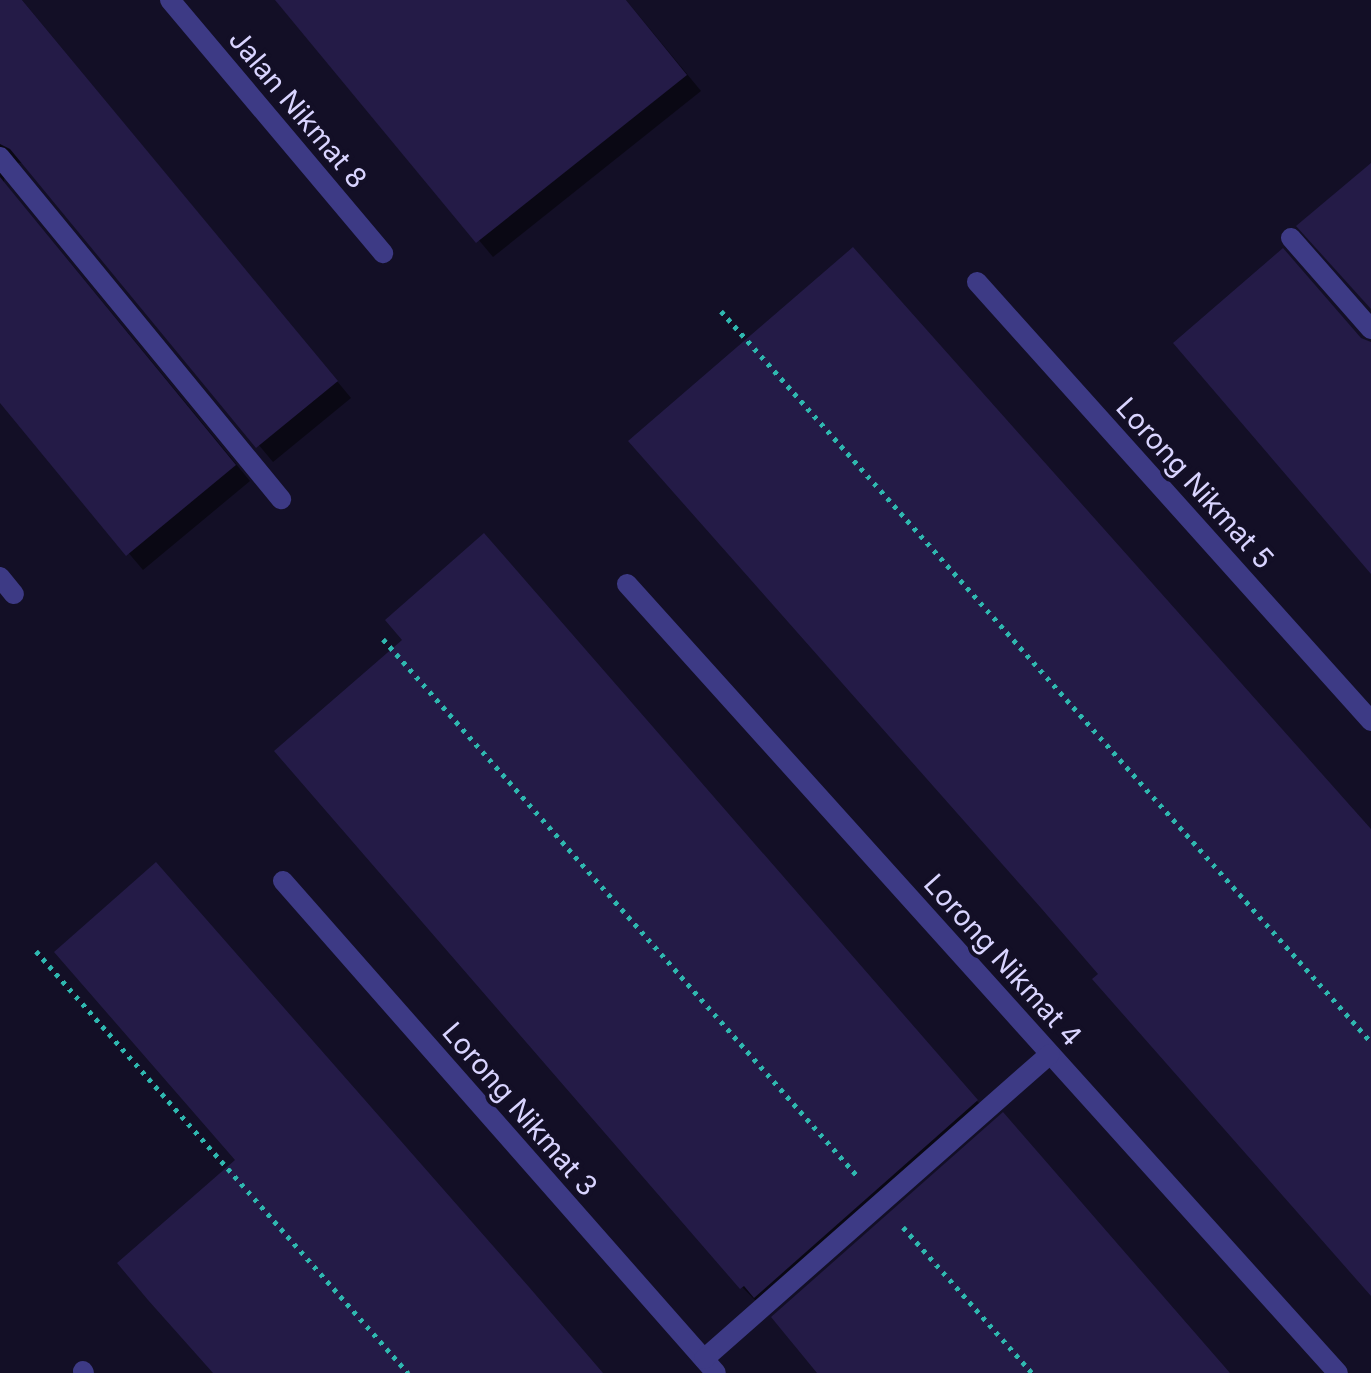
<!DOCTYPE html>
<html>
<head>
<meta charset="utf-8">
<style>
	body { margin:0 }
	#map { position:relative; width:1371px; height:1373px; overflow:hidden; background:#130f26; font-family:Inter,sans-serif }
	div>[style] { position:absolute }
	.shadow>* { inset:0; background:#0007 }
	.building>* { inset:0; background:#241b47 }
	.path>* { height:5px; margin-top:-2.5px; transform-origin:0; background:repeating-linear-gradient(90deg,#2fb8b0 0 4px,transparent 0 10px) }
	.minor>* { height:20px; margin:-10px; padding:0 10px; transform-origin:10px; border-radius:10px; background:#3d3a85 }
	span { translate:-50% -50%; white-space:nowrap; text-align:center; line-height:1.15; -webkit-text-stroke:8px #130f26; paint-order:stroke }
	.street-label { font-size:28px; color:#d9d4ff }
</style>
</head>
<body>
<div id="map">
	<div class="shadow">
		<div style="clip-path:polygon(0 0,22px 0,351px 398px,273px 462px,24px 163px,6px 162px,4px 182px,250px 481px,143px 570px,0 401px)"></div>
		<div style="clip-path:polygon(278px 0,626px 0,701px 91px,493px 257px)"></div>
		<div style="clip-path:polygon(484px 536px,991px 1117px,757px 1302px,742px 1287px,405px 640px)"></div>
	</div>
	<div class="building">
		<div style="clip-path:polygon(0 0,22px 0,338px 381px,256px 448px,10px 149px,0 144px)"></div>
		<div style="clip-path:polygon(275px 0,626px 0,687px 75px,476px 243px)"></div>
		<div style="clip-path:polygon(1371px 163px,1371px 309px,1296px 226px)"></div>
		<div style="clip-path:polygon(0 177px,236px 465px,126px 556px,0 403px)"></div>
		<div style="clip-path:polygon(853px 247px,1371px 829px,1371px 1296px,1092px 979px,1098px 974px,1041px 908px,628px 441px)"></div>
		<div style="clip-path:polygon(1283px 248px,1361px 338px,1371px 342px,1371px 574px,1173px 343px)"></div>
		<div style="clip-path:polygon(484px 533px,978px 1100px,754px 1298px,744px 1286px,740px 1289px,274px 751px,402px 640px,385px 620px)"></div>
		<div style="clip-path:polygon(156px 862px,529px 1287px,603px 1373px,213px 1373px,148px 1300px,117px 1263px,235px 1160px,54px 952px)"></div>
		<div style="clip-path:polygon(1003px 1112px,1129px 1257px,1230px 1373px,817px 1373px,771px 1317px)"></div>
	</div>
	<div class="path">
		<div style="left:721px;top:311px;width:978px;rotate:48.36deg"></div>
		<div style="left:383px;top:639px;width:719px;rotate:48.55deg"></div>
		<div style="left:36px;top:951px;width:563px;rotate:48.6deg"></div>
		<div style="left:903px;top:1227px;width:195px;rotate:48.5deg"></div>
	</div>
	<div class="minor">
		<div style="left:170px;top:0;width:331px;rotate:49.9deg"></div>
		<div style="left:0;top:157px;width:443px;rotate:50.6deg"></div>
		<div style="left:1291px;top:238px;width:121px;rotate:48.7deg"></div>
		<div style="left:977px;top:282px;width:590px;rotate:48.09deg"></div>
		<div style="left:0;top:577px;width:22px;rotate:51deg"></div>
		<div style="left:627px;top:584px;width:1062px;rotate:47.98deg"></div>
		<div style="left:283px;top:881px;width:655px;rotate:48.65deg"></div>
		<div style="left:704px;top:1359px;width:461px;rotate:-41.4deg"></div>
		<div style="left:83px;top:1371px;width:2px;rotate:63deg"></div>
	</div>
	<div class="street-label">
		<span style="left:298px;top:109px;rotate:50deg">Jalan Nikmat 8</span>
		<span style="left:1195px;top:483px;rotate:48deg">Lorong Nikmat 5</span>
		<span style="left:1003px;top:960px;rotate:48deg">Lorong Nikmat 4</span>
		<span style="left:520px;top:1109px;rotate:49deg">Lorong Nikmat 3</span>
	</div>
</div>
</body>
</html>
